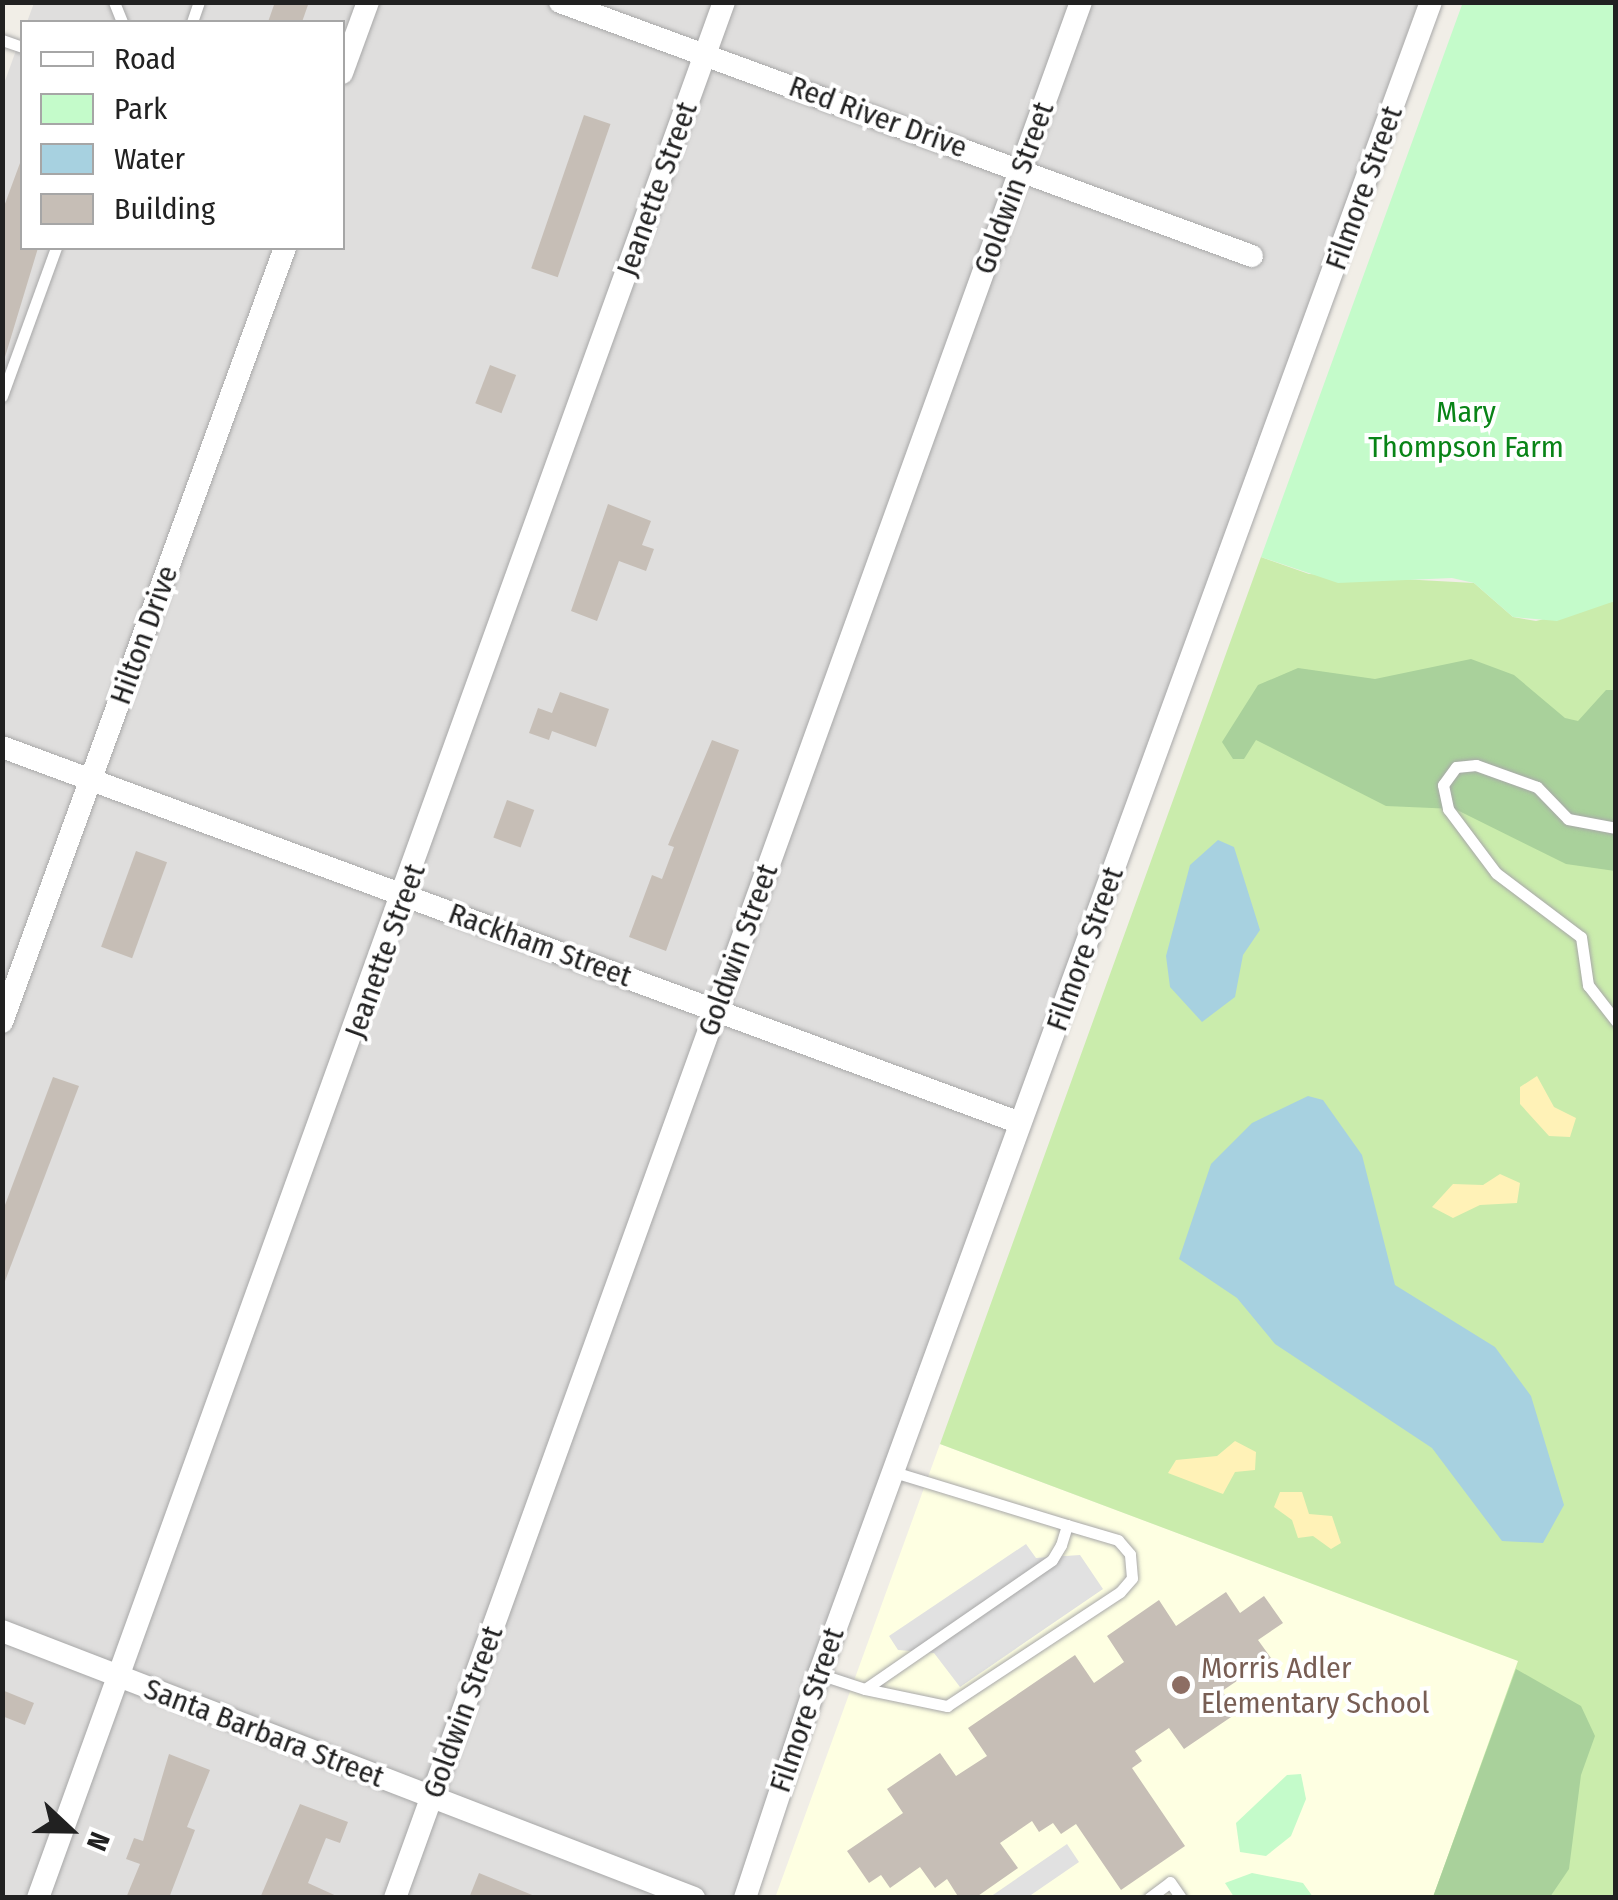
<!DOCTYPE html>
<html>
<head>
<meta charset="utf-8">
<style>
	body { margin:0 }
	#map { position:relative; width:1618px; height:1900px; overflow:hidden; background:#f1eee7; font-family:"Fira Sans Condensed",sans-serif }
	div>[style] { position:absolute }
	.residential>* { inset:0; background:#dfdedd }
	.education>* { inset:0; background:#feffe2 }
	.grass>* { inset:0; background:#caecac }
	.forest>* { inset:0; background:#a9d19b }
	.sand>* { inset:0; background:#fff2b7 }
	.park>* { inset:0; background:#c4fbca }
	.parking>* { inset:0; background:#e1e1e1 }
	.water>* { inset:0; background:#a7d1e0 }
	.building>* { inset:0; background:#c6beb6; transform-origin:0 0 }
	.roads { filter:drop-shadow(0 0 2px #a8a8a8) drop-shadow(0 0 2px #a8a8a8) }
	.service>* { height:11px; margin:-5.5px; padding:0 5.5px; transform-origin:5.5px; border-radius:5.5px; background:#fff }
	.minor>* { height:22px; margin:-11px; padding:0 11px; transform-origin:11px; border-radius:11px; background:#fff }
	.dots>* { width:28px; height:28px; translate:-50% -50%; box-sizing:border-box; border:5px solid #fff; border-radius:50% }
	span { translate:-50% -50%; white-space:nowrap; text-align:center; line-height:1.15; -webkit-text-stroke:8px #fff; paint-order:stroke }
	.street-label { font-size:30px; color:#212121 }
	.park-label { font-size:30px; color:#098417 }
	.education-label { font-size:30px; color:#785e54 }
	.left { translate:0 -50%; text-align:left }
	.frame { position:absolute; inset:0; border:5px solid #212121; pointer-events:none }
	.legend { position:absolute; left:20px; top:20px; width:325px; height:230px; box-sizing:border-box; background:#fff; border:2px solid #a6a6a6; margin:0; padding:12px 18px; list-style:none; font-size:30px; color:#212121 }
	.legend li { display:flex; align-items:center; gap:20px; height:50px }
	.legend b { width:50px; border:2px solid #a6a6a6 }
	.north { position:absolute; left:20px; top:1780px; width:100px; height:100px; -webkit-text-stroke:8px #fff; paint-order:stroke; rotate:112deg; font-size:28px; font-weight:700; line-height:40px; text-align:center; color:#212121 }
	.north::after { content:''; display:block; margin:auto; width:35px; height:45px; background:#212121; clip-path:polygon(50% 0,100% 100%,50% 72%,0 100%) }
</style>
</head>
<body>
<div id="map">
	<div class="residential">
		<div style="clip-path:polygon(34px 3px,1418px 3px,734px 1897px,3px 1897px,2px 89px,22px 34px,22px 248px,342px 248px,342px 22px,27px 22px)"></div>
	</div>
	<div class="education">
		<div style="clip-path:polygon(940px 1444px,1519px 1661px,1433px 1897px,775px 1898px)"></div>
	</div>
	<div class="grass">
		<div style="clip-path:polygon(1261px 557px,1309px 574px,1474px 583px,1513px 617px,1536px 621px,1615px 601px,1615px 1897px,1433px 1897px,1518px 1661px,940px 1444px)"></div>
	</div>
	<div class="forest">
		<div style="clip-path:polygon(1471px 659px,1514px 675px,1565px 718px,1578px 721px,1606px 690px,1615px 690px,1615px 871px,1566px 864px,1455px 809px,1386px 806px,1256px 740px,1244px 759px,1233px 759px,1222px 742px,1258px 685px,1298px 668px,1375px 679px)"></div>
		<div style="clip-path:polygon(1516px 1669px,1581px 1706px,1595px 1736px,1581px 1775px,1569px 1869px,1550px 1897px,1433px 1897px)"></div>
	</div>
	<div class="sand">
		<div style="clip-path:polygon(1537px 1076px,1554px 1107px,1576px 1118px,1570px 1137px,1549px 1136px,1520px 1104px,1520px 1087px)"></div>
		<div style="clip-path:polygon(1500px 1174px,1520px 1183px,1517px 1203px,1480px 1205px,1453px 1218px,1432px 1207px,1453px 1184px,1483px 1185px)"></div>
		<div style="clip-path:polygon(1235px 1441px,1256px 1452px,1255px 1470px,1235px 1472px,1223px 1494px,1168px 1473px,1176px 1460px,1217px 1456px)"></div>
		<div style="clip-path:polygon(1280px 1492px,1302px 1492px,1309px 1514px,1332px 1516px,1341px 1543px,1331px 1549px,1313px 1536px,1298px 1538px,1292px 1520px,1274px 1507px)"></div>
	</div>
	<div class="park">
		<div style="clip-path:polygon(1463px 2px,1615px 3px,1615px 601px,1557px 621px,1513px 617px,1474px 583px,1452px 578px,1338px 583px,1261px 557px)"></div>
		<div style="clip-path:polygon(1301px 1774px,1306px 1799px,1291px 1836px,1266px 1856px,1240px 1852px,1236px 1823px,1287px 1775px)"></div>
		<div style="clip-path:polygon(1252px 1873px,1303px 1883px,1313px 1897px,1234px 1897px,1225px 1883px)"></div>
	</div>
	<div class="parking">
		<div style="clip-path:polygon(1026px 1544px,1036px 1558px,1080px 1555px,1103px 1589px,960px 1687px,934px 1653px,898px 1650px,889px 1636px)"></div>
		<div style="clip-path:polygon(1067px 1844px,1079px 1862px,1028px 1897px,990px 1897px)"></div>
	</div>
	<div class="water">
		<div style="clip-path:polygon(1218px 840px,1234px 847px,1260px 930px,1243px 955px,1235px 997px,1202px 1022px,1170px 987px,1166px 956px,1190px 865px)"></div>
		<div style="clip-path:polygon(1308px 1096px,1323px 1100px,1362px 1155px,1395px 1285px,1495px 1347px,1531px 1396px,1564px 1505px,1543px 1543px,1502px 1541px,1432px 1448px,1275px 1344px,1237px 1298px,1179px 1259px,1211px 1164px,1252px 1123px)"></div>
	</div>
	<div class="building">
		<div style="clip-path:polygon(275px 2px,309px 2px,302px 22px,268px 22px)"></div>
		<div style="left:584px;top:115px;width:28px;height:162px;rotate:19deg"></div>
		<div style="clip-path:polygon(20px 163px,22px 248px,38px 248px,2px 367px,2px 212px)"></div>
		<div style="left:490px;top:365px;width:28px;height:41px;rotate:21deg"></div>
		<div style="clip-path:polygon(608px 504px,651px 521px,642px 545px,654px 549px,646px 571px,619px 561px,597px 621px,571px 611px)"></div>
		<div style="clip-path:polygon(560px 692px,609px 709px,596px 747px,552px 731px,549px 740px,529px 733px,538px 708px,552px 713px)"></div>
		<div style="clip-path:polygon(712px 740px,739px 750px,666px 951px,629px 937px,652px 875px,662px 879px,674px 847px,668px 845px)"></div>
		<div style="left:507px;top:800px;width:29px;height:40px;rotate:20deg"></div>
		<div style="left:136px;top:851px;width:33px;height:102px;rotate:20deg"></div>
		<div style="clip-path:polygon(53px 1077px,79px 1086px,2px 1289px,2px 1213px)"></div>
		<div style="clip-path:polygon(1226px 1592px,1240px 1613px,1264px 1596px,1283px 1623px,1258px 1640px,1271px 1658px,1222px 1691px,1237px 1713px,1184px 1749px,1169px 1728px,1135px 1751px,1142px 1761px,1132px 1768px,1185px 1846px,1121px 1890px,1076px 1824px,1061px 1834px,1053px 1823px,1039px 1832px,1032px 1821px,1000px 1843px,1018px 1868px,975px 1898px,959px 1898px,947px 1879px,935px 1888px,920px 1867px,890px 1888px,881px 1875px,869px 1883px,847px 1851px,903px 1813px,887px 1789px,940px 1753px,956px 1776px,987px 1756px,968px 1728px,1075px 1655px,1094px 1683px,1124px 1662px,1107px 1636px,1159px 1600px,1176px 1626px)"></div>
		<div style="clip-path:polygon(2px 1690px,34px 1703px,25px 1725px,2px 1716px)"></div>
		<div style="clip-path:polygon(169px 1754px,210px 1770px,187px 1827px,195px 1830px,169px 1898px,126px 1898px,140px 1864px,126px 1859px,134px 1838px,143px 1841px)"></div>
		<div style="clip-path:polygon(300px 1804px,348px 1822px,340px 1843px,326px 1838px,308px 1883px,341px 1898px,260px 1898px)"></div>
		<div style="clip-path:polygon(479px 1873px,537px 1897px,537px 1898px,469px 1898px)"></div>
	</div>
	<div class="roads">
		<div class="service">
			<div style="left:114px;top:2px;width:22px;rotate:68deg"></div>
			<div style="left:192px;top:22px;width:21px;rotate:-71deg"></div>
			<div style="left:2px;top:40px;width:21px;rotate:19deg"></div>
			<div style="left:2px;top:396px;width:158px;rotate:-70deg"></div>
			<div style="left:1616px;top:828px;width:49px;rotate:-169.4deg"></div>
			<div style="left:1568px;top:819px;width:45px;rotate:-134.1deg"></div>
			<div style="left:1537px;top:787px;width:65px;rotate:-160.2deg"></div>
			<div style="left:1476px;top:765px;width:20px;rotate:174deg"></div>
			<div style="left:1456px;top:767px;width:22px;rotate:126deg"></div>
			<div style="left:1443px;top:785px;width:25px;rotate:78deg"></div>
			<div style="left:1448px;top:809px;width:80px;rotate:53.1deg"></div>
			<div style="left:1496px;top:873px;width:106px;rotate:37deg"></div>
			<div style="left:1581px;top:937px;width:49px;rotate:81.7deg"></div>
			<div style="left:1588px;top:985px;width:46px;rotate:52.1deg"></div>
			<div style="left:819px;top:1674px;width:48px;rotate:18.1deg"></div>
			<div style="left:865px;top:1689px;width:227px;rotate:-34.6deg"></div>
			<div style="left:1052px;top:1560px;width:17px;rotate:-59deg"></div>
			<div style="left:1061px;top:1545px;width:21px;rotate:-73deg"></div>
			<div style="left:1067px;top:1525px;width:181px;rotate:-163deg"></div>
			<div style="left:865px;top:1689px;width:84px;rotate:11.7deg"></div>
			<div style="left:947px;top:1706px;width:207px;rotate:-33.4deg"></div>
			<div style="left:1120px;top:1592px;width:18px;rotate:-49deg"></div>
			<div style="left:1132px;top:1578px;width:24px;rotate:-95deg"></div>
			<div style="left:1130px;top:1554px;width:18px;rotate:-131deg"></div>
			<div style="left:1118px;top:1540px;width:53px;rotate:-163.6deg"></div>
			<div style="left:1149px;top:1898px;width:26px;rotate:-37deg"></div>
			<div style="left:1170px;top:1882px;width:19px;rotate:55deg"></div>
		</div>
		<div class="minor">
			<div style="left:560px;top:2px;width:737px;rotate:20.16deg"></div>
			<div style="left:342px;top:73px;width:76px;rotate:-69.9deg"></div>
			<div style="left:2px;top:747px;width:1085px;rotate:20.27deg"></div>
			<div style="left:2px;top:1022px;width:824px;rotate:-69.92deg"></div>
			<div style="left:2px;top:1631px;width:742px;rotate:21.1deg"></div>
			<div style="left:38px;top:1898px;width:2016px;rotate:-70.11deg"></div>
			<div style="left:395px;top:1898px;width:2016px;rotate:-70.11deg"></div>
			<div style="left:745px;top:1898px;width:236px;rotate:-71.7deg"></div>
			<div style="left:819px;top:1674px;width:1780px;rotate:-69.9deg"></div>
		</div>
	</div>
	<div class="dots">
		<div style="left:1181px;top:1685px;background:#8d6e63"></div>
	</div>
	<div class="street-label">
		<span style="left:878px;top:117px;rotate:20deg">Red River Drive</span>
		<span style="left:1014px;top:188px;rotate:-70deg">Goldwin Street</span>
		<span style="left:1364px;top:188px;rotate:-70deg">Filmore Street</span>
		<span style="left:657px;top:189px;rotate:-70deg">Jeanette Street</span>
		<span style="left:144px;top:635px;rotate:-70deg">Hilton Drive</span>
		<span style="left:540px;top:945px;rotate:20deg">Rackham Street</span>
		<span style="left:1085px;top:949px;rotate:-70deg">Filmore Street</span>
		<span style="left:738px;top:950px;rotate:-70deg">Goldwin Street</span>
		<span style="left:385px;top:951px;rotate:-70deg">Jeanette Street</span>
		<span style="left:807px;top:1710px;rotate:-71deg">Filmore Street</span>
		<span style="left:463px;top:1712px;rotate:-70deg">Goldwin Street</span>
		<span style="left:264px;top:1733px;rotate:21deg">Santa Barbara Street</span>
	</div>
	<div class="park-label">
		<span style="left:1466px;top:429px">Mary<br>Thompson Farm</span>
	</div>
	<div class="education-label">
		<span class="left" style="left:1201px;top:1685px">Morris Adler<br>Elementary School</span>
	</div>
	<div class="frame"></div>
	<ul class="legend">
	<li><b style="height:12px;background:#fff"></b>Road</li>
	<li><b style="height:28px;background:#c4fbca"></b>Park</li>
	<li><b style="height:28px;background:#a7d1e0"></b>Water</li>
	<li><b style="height:28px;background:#c6beb6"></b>Building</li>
	</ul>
	<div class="north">N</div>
</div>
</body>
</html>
